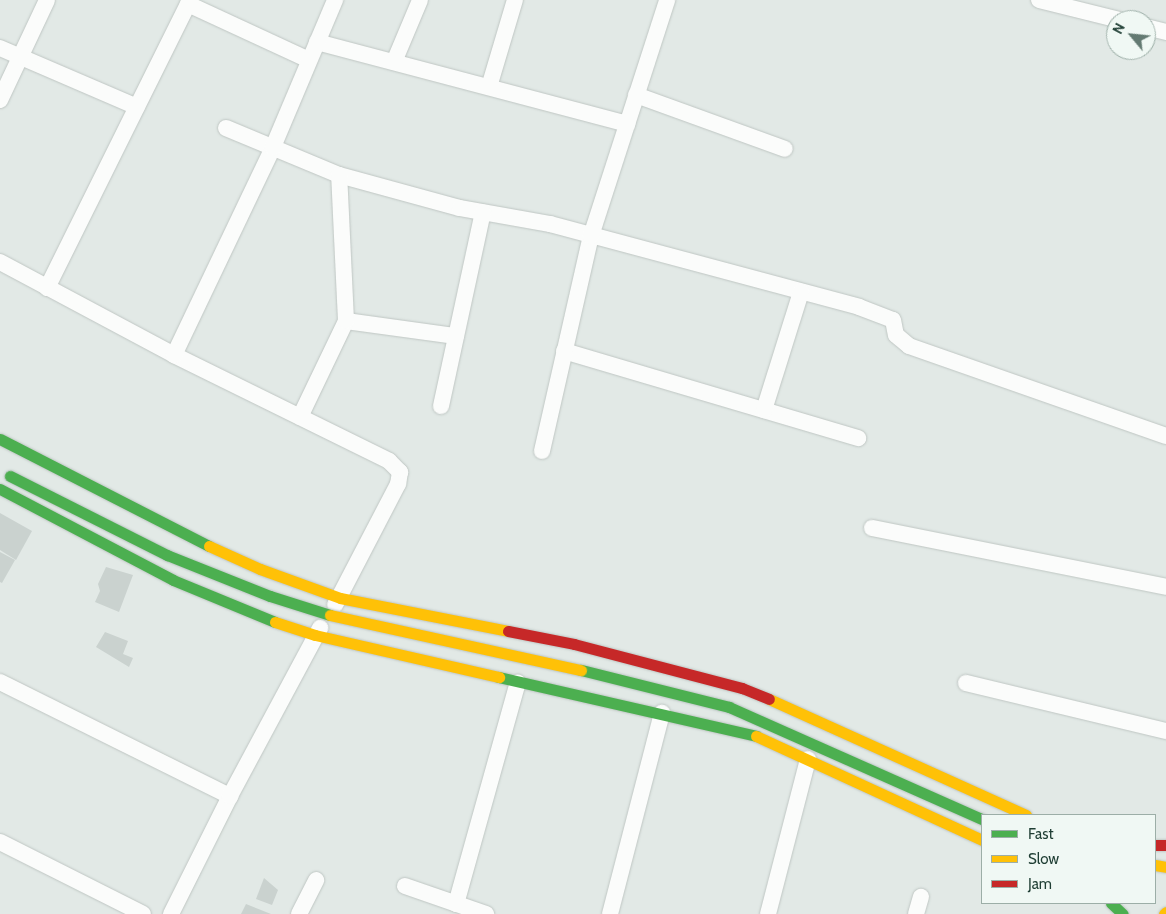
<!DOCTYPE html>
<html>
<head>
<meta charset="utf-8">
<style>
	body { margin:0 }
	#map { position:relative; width:1166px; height:914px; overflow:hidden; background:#e2e9e6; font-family:Cabin,sans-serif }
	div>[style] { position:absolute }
	.building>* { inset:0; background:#cad2cf }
	.roads { filter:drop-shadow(0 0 1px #bfc6c3) drop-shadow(0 0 1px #bfc6c3) }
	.street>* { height:16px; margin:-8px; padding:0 8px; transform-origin:8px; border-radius:8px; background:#fbfcfb }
	.fast>* { height:11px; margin:-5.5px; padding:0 5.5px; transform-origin:5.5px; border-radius:5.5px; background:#4caf50 }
	.slow>* { height:11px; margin:-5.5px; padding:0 5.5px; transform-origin:5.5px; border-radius:5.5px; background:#ffc107 }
	.jam>* { height:11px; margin:-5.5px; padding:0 5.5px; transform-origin:5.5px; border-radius:5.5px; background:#c62828 }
	.bridges { filter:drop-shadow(0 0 1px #bbc5c2) drop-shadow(0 0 1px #bbc5c2) }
	.fast-bridge>* { height:11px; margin:-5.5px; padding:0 5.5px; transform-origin:5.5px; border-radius:5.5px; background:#4caf50 }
	.slow-bridge>* { height:11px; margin:-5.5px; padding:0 5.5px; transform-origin:5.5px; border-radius:5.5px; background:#ffc107 }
	span { translate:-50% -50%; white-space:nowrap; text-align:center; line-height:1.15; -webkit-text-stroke:4.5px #f0f8f4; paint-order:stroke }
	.legend { position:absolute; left:981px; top:814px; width:175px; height:90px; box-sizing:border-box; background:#f0f8f4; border:1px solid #9caea7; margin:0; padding:6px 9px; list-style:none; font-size:15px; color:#1f3e34 }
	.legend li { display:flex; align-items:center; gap:10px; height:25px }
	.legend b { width:25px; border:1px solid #9caea7 }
	.north { position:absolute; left:1106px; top:10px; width:50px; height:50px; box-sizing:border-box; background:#f0f8f4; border:1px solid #9caea7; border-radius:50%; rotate:298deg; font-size:14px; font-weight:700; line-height:20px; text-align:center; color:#1f3e34 }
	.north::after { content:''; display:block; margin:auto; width:18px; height:22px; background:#637a72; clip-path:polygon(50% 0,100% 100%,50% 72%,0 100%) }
</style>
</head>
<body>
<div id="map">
	<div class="building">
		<div style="clip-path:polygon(0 513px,32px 531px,16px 560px,0 550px)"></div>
		<div style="clip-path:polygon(0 552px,15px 560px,2px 583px,0 582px)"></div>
		<div style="clip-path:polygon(106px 567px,133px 575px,119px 612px,95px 602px,100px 591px,98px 584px)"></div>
		<div style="clip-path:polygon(105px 632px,128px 641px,123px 654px,133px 658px,129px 667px,96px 647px)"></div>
		<div style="clip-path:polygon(264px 878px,278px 890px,272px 905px,256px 899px)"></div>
		<div style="clip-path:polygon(246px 904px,271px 914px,241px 914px)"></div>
	</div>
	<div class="roads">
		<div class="street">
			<div style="left:1039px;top:0;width:82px;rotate:14deg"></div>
			<div style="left:188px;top:4px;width:133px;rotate:24.8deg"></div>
			<div style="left:1146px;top:27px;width:21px;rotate:14deg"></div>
			<div style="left:317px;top:42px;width:321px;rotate:14.8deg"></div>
			<div style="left:0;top:48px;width:149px;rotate:23.3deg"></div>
			<div style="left:394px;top:62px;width:67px;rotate:-67.2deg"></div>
			<div style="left:489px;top:87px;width:91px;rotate:-73.4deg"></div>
			<div style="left:636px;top:95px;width:158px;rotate:19.9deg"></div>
			<div style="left:0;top:100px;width:110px;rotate:-64.8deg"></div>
			<div style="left:226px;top:128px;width:122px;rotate:22.6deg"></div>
			<div style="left:339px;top:175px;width:125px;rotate:15.3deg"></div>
			<div style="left:460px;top:208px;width:91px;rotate:10.1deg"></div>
			<div style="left:550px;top:224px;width:320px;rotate:15deg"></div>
			<div style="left:859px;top:307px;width:36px;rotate:21deg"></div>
			<div style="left:893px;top:320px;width:15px;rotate:79deg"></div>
			<div style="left:896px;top:335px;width:17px;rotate:40deg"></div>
			<div style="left:909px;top:346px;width:272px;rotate:19.3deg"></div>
			<div style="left:0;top:262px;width:197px;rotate:28.1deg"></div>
			<div style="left:174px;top:355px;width:240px;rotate:26.2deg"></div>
			<div style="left:389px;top:461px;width:16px;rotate:45deg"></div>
			<div style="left:400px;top:472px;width:12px;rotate:99deg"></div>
			<div style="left:398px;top:484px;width:136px;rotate:117.5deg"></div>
			<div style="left:47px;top:288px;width:322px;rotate:-63.6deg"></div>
			<div style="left:346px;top:321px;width:111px;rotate:7.8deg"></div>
			<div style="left:564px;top:351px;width:307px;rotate:16.5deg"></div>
			<div style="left:174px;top:355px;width:230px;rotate:-64.5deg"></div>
			<div style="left:273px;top:147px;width:160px;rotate:-67.1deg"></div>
			<div style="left:441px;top:406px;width:198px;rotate:-77.8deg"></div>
			<div style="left:764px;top:410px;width:124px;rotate:-72.6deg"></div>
			<div style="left:300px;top:417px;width:106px;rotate:-64.4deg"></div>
			<div style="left:346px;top:321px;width:146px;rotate:-92.7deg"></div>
			<div style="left:542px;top:451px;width:221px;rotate:-77.2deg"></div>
			<div style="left:591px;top:236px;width:248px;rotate:-72.1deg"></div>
			<div style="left:872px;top:528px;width:300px;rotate:11.3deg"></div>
			<div style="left:0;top:682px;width:257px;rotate:26.4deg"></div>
			<div style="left:966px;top:683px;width:206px;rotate:13.5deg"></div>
			<div style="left:0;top:842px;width:160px;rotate:26.7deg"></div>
			<div style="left:405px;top:886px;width:86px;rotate:19.1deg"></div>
			<div style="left:456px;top:904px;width:230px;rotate:-74.4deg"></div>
			<div style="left:171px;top:914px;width:132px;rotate:-63.4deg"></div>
			<div style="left:230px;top:796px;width:191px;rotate:-61.8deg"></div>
			<div style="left:299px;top:914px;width:38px;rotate:-63deg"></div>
			<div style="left:610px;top:914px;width:208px;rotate:-75.5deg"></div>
			<div style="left:768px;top:914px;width:160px;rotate:-75.5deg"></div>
			<div style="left:916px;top:914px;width:18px;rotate:-74deg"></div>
		</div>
		<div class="fast">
			<div style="left:0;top:439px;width:235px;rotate:27.1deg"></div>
			<div style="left:0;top:489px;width:195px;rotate:27.7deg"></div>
			<div style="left:173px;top:580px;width:110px;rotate:22.4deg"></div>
			<div style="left:499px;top:677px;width:264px;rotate:12.9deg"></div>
			<div style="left:1111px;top:903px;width:16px;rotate:43deg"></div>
		</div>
		<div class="slow">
			<div style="left:209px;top:546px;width:56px;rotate:24.3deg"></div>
			<div style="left:260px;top:569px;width:85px;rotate:19.9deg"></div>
			<div style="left:340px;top:598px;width:171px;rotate:11.1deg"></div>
			<div style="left:275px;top:622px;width:42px;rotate:18deg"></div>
			<div style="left:315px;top:635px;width:189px;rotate:12.9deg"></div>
			<div style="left:769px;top:699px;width:282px;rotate:24.3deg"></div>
			<div style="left:756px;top:736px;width:249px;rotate:24.7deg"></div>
			<div style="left:1155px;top:865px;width:11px;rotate:10deg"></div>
			<div style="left:1164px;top:914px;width:3px;rotate:-45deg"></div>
		</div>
		<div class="jam">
			<div style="left:508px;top:631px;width:67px;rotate:11.1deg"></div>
			<div style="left:574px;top:644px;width:174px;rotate:14.7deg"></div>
			<div style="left:742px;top:688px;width:29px;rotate:22deg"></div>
			<div style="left:1155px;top:845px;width:11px"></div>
		</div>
	</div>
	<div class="bridges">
		<div class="fast-bridge">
			<div style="left:10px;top:476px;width:176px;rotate:26.7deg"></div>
			<div style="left:167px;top:555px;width:111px;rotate:21.7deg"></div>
			<div style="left:270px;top:596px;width:63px;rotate:17.6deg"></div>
			<div style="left:581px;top:670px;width:153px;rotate:14deg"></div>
			<div style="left:729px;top:707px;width:277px;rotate:23.9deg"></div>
		</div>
		<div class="slow-bridge">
			<div style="left:330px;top:615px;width:257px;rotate:12.4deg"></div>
		</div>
	</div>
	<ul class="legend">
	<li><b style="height:6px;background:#4caf50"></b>Fast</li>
	<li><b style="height:6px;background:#ffc107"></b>Slow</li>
	<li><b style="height:6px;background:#c62828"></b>Jam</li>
	</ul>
	<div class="north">N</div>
</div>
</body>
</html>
